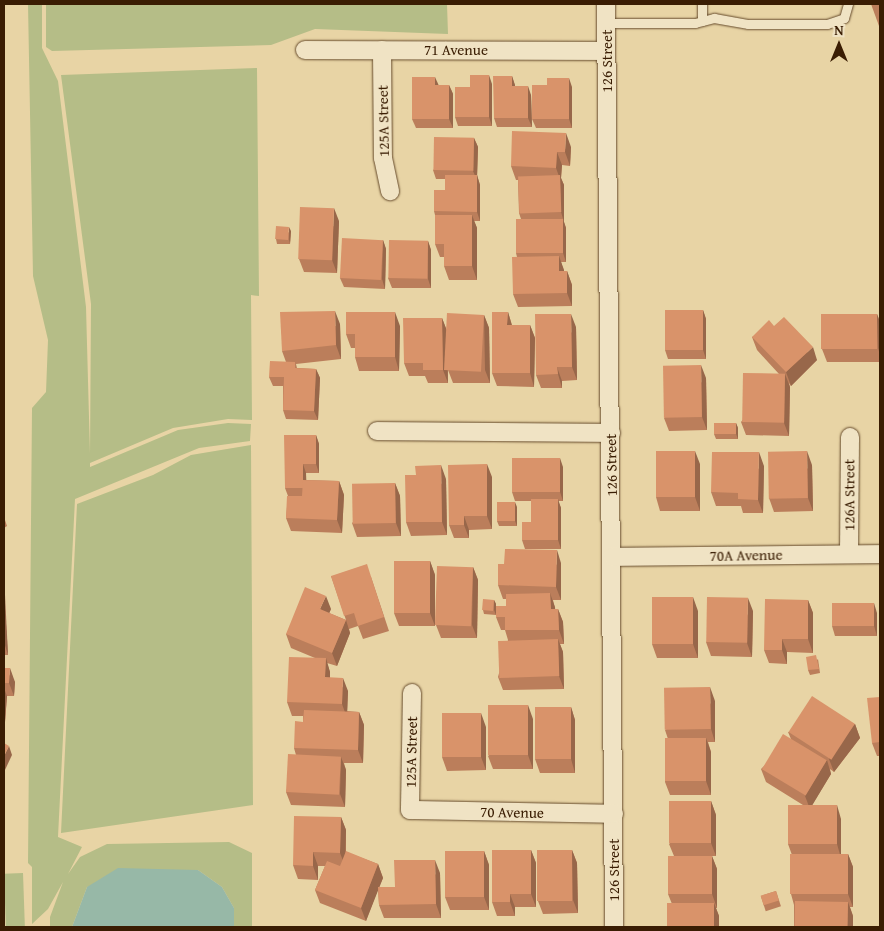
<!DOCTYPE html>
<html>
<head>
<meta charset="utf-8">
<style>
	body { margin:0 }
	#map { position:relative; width:884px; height:931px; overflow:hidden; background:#e8d4a5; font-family:"Gentium Book Plus",serif }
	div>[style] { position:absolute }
	.green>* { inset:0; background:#b5bd87; transform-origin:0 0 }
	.water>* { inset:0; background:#97b8a7 }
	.roads { filter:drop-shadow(0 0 1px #664b2c) drop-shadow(0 0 1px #664b2c) }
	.lane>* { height:9px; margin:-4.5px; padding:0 4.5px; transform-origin:4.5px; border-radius:4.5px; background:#f0e3c4 }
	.street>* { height:18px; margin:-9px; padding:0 9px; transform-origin:9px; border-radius:9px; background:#f0e3c4 }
	.wall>* { inset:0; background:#bb7e5b; transform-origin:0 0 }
	.shaded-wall>* { inset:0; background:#98674a }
	.building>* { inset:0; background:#d9936a; transform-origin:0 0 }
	span { translate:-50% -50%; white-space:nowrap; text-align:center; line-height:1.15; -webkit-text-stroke:4px #f0e3c4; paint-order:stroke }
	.street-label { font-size:15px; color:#3a1d03 }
	.frame { position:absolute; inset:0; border:5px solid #3a1d03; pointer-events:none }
	.north { position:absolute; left:814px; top:20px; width:50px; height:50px; -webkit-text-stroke:4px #f0e3c4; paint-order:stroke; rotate:0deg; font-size:14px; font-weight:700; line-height:20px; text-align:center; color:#3a1d03 }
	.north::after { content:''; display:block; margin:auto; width:18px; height:22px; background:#3a1d03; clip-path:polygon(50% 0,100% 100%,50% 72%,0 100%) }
</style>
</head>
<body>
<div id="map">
	<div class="green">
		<div style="clip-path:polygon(28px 4px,42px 4px,42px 48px,58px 81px,86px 307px,90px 454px,91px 304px,61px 75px,257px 68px,259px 296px,251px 295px,252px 420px,228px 419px,173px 428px,90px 463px,90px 467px,178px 430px,228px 423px,251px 424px,250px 441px,199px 448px,75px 499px,58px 837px,82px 847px,68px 874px,80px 857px,107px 844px,229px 842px,252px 853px,252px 927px,234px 927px,234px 908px,222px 887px,198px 870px,87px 887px,72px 927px,50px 927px,50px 917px,63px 882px,48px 909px,32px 924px,32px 867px,28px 863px,32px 408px,46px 392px,48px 340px,33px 276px)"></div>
		<div style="clip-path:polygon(46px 4px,447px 4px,448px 34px,315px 29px,271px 45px,52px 51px,46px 47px)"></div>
		<div style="clip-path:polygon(251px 445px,253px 805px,61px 833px,77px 504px,153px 475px,191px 455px)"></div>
		<div style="left:23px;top:873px;width:54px;height:19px;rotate:88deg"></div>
	</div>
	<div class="water">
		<div style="clip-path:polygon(118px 868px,198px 870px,222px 887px,234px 908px,234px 927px,72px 927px,87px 887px)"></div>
	</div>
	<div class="roads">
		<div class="lane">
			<div style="left:702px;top:21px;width:17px;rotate:-90deg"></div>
			<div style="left:606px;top:23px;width:89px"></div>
			<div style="left:695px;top:23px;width:20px;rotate:-15deg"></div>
			<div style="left:714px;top:18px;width:35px;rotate:10deg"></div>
			<div style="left:748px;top:24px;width:79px"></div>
			<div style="left:827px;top:24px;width:18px;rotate:-19deg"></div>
			<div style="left:844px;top:18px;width:15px;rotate:-74deg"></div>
		</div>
		<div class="street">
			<div style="left:606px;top:4px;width:923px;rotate:89.5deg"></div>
			<div style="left:305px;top:50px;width:301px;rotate:0.2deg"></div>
			<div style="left:382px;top:50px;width:108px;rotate:89.5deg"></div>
			<div style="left:383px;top:158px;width:34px;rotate:78deg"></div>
			<div style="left:377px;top:431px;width:234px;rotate:0.5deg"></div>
			<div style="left:849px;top:554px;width:117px;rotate:-89.5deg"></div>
			<div style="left:613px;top:557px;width:267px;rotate:-0.6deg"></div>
			<div style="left:412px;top:693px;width:117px;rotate:91deg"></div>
			<div style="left:410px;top:810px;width:204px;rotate:1.1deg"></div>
		</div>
	</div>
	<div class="wall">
		<div style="clip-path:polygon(871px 4px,880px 4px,880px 26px,879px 26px)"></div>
		<div style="clip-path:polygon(512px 76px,515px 86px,531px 95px,532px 127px,497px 127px,494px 118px)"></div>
		<div style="clip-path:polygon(492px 84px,492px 126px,458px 126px,455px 117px,470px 87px)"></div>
		<div style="clip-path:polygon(438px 85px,449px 85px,453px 94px,453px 128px,416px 128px,412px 119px)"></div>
		<div style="clip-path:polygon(572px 87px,572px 128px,536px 128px,532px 119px)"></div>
		<div style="clip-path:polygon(474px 138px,478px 147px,477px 175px,480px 185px,480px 221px,474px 221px,477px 228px,477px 280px,449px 280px,444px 266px,444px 257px,440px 257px,435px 244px,435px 215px,434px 211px,445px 190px,445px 179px,436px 179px,433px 170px)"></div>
		<div style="clip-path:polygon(571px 147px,570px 166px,562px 165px,561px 178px,564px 185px,564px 222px,566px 228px,566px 262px,561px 262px,564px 271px,567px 271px,572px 285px,572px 306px,518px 307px,513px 294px,517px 257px,516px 253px,521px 219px,519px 213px,518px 180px,516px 180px,511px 166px)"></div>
		<div style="clip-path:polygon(339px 221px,337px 273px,304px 272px,299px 259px)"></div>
		<div style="clip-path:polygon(291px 231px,290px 244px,277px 244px,276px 239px)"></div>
		<div style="clip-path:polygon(383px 240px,386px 249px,385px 289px,344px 287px,340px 278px)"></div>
		<div style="clip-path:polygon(428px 241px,431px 250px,431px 288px,392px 288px,388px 278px)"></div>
		<div style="clip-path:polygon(703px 310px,706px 319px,706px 359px,668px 359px,665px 350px)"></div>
		<div style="clip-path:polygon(508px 312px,512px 325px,530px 325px,535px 338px,534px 387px,497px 386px,492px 373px)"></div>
		<div style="clip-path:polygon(877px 314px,880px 322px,880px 362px,827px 362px,822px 349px)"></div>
		<div style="clip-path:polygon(484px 315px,489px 328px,490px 383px,453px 383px,448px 370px)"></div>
		<div style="clip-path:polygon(442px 318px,447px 331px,448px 383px,428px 383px,425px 376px,409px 376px,404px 363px)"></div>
		<div style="clip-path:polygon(340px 324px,341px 359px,296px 364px,297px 368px,316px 369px,320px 378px,318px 420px,286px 419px,283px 410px,283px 386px,273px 386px,269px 377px,286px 362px,282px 351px)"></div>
		<div style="clip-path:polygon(400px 326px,399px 371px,359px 371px,355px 357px,355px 348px,351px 348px,346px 334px)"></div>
		<div style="clip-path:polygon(774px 326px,817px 360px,791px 386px,789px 383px,790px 387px,789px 436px,746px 435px,741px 422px,779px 374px,757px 350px,752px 337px)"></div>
		<div style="clip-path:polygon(576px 327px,577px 380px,562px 381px,562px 388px,541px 388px,536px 375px)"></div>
		<div style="clip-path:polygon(706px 378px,707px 430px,669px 431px,664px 418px)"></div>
		<div style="clip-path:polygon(736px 423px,738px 428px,738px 439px,716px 439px,714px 434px)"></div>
		<div style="clip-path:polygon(316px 435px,319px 444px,319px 473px,306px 473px,306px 480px,339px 481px,344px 495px,342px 533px,291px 531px,286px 518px,288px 496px,285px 488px)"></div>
		<div style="clip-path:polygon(700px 464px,700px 511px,660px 511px,656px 497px)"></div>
		<div style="clip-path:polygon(812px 465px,813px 511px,774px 512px,769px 498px)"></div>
		<div style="clip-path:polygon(764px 466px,763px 513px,743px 513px,741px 506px,716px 506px,711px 492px)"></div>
		<div style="clip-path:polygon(563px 467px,563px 501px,558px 501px,561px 508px,561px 549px,525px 549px,522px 540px,531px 522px,531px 501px,515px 501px,512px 492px)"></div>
		<div style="clip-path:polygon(492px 477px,492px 529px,469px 530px,469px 538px,454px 538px,449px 525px)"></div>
		<div style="clip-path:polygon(446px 479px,447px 535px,411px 536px,406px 522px)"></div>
		<div style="clip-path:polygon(395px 483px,400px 496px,401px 536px,357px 537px,352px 523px)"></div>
		<div style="clip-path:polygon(517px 507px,517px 526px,499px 526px,497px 521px)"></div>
		<div style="clip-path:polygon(4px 517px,7px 526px,4px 528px)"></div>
		<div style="clip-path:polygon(430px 561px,435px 575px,435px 626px,399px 626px,394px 613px)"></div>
		<div style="clip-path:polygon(561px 563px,561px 600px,553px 600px,555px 609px,558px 609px,563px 622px,564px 644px,560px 644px,563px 652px,564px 689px,503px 690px,498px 677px,508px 640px,505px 630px,501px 630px,496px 617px,506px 606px,506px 599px,503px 599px,498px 585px)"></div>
		<div style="clip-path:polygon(473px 567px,478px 580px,477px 638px,441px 638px,436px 625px)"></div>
		<div style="clip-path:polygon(331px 576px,371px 577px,389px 631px,363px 639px,358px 626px,349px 629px,350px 633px,337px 666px,327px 663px,330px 672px,330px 678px,348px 691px,347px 711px,359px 712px,364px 725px,363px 763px,344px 763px,346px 770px,345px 807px,291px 805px,286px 792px,296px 755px,294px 748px,303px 722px,303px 716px,292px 716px,287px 702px,315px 658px,291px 648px,286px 634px,331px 609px,329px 613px,346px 620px)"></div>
		<div style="clip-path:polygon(4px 593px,8px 655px,4px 655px)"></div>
		<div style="clip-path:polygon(494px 600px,496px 604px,496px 615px,484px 614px,483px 610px)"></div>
		<div style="clip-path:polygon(808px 600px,813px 613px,813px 653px,787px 652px,787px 664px,769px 663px,764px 650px)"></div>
		<div style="clip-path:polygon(698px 611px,698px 658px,657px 658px,652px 644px)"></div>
		<div style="clip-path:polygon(753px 611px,752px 657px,711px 656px,706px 642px)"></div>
		<div style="clip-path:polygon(877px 613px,877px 636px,835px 636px,832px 626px)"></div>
		<div style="clip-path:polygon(818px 659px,820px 673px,810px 675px,808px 670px)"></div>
		<div style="clip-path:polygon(4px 668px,15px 682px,14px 696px,7px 696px,5px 722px,4px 722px)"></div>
		<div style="clip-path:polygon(880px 697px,880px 756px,877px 756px,872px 743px)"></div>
		<div style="clip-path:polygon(715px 701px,715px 742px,708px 742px,711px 752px,711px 795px,670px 795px,665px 782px,668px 739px,665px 730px)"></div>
		<div style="clip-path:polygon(571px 707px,575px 720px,575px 773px,540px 773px,535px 759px)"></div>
		<div style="clip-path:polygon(533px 719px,533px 769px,493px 769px,488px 756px)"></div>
		<div style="clip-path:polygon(855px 724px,860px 738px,834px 772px,830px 769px,831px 774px,812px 805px,841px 819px,841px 854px,848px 854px,853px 867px,853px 907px,850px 907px,853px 916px,853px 927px,794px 927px,794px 905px,791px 894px,792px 855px,788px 844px,803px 805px,766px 782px,761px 769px,791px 739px,788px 732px)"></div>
		<div style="clip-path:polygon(486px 727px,486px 770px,447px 771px,442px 757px)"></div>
		<div style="clip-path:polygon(711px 801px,716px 815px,716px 856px,712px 856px,717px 869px,717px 908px,716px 908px,719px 916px,719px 927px,667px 927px,672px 904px,668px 894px,674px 856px,669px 844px)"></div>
		<div style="clip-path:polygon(341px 817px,346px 830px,346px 852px,378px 864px,383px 878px,379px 887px,395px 887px,440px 873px,441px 918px,384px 918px,379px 905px,378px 889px,366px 921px,320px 903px,315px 890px,325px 866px,318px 866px,318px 880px,298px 879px,293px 865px)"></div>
		<div style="clip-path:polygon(531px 850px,536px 863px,536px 907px,515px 907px,515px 916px,497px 916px,492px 902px)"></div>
		<div style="clip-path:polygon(572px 850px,577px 863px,578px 913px,543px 914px,538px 901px)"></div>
		<div style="clip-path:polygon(484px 851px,489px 865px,489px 910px,450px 910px,445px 897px)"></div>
		<div style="left:776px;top:891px;width:16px;height:16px;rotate:72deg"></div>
	</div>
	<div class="shaded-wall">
		<div style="clip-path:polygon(489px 75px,492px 84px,492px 126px,489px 117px)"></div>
		<div style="clip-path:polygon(512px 76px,515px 85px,515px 96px,512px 86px)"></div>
		<div style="clip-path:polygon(435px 77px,439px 86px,435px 85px)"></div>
		<div style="clip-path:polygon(569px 78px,572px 87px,572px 128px,569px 119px)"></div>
		<div style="clip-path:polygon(449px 85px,453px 94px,453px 128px,449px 119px)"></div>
		<div style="clip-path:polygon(528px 86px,531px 95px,532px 127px,528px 118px)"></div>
		<div style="clip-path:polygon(566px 133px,571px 147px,570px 166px,565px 152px)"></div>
		<div style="clip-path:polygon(474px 138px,478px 147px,477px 180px,473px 171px)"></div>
		<div style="clip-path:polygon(557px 152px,562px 165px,561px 178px,564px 185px,564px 222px,561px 212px,560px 179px,556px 168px)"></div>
		<div style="clip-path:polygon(477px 175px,480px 185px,480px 221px,477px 212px)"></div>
		<div style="clip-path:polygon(334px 208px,339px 221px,337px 273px,332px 260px)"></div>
		<div style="clip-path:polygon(472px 215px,477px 228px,477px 280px,472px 266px)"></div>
		<div style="clip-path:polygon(563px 219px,566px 228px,566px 262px,563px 253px)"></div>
		<div style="clip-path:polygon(289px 227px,291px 231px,290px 244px,289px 239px)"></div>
		<div style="clip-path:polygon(383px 240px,386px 249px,385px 289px,382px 279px)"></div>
		<div style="clip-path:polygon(428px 241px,431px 250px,431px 288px,428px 279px)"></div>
		<div style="clip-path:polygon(559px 256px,564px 270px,564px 285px,559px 271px)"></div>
		<div style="clip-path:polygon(567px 271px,572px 285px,572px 306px,567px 293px)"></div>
		<div style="clip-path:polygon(703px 310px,706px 319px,706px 359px,703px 350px)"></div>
		<div style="clip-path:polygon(335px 311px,340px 324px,341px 359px,336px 345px)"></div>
		<div style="clip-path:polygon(395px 312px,400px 326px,399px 371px,395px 357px)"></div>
		<div style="clip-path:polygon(508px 312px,512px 326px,507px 325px)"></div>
		<div style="clip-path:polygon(571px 314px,576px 327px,577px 380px,572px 367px)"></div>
		<div style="clip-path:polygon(877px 314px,880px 322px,880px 355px,878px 348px)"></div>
		<div style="clip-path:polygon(484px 315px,489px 328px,490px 383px,485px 370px)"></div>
		<div style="clip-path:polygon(442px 318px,447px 331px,448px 383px,443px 370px)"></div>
		<div style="clip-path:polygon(530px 325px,535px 338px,534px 387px,530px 373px)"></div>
		<div style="clip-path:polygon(813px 347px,817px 360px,791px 386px,786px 372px)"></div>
		<div style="clip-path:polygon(701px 365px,706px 378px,707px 430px,702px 417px)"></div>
		<div style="clip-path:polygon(557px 367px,562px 381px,562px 388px,558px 374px)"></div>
		<div style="clip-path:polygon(316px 369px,320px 378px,318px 420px,314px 411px)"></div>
		<div style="clip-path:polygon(785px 374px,790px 387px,789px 436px,784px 423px)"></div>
		<div style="clip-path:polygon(736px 423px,738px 428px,738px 439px,736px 434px)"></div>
		<div style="clip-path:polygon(316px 435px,319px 444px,319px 473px,316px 464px)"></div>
		<div style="clip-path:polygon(695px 451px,700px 464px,700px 511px,695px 497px)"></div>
		<div style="clip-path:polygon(807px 451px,812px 465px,813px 511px,808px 498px)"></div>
		<div style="clip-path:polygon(759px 452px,764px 466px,763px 513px,758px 500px)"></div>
		<div style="clip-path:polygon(560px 458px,563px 467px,563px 501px,560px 492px)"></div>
		<div style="clip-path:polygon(303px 464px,306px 473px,307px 497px,303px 488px)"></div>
		<div style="clip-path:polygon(487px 464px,492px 477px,492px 529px,487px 516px)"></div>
		<div style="clip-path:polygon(441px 465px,446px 479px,447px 535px,442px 522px)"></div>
		<div style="clip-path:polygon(339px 481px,344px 495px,342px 533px,337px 520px)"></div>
		<div style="clip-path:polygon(395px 483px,400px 496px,401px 536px,396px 523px)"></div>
		<div style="clip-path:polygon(558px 499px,561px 508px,561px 549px,558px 540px)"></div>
		<div style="clip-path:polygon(515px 502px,517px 507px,517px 526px,515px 521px)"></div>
		<div style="clip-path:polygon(464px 516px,469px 530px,469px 538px,464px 525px)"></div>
		<div style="clip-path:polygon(557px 550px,561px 563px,561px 600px,556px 587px)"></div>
		<div style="clip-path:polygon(430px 561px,435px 575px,435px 626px,430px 613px)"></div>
		<div style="clip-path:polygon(473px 567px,478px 580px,477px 638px,472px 625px)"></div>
		<div style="clip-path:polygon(4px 593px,5px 595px,8px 655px,4px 642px)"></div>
		<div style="clip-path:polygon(550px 593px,555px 607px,556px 622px,551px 609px)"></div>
		<div style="clip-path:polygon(326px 596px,331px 609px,325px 623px,320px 609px)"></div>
		<div style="clip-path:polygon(693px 597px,698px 611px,698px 658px,693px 644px)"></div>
		<div style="clip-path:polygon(748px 598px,753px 611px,752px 657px,747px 643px)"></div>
		<div style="clip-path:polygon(494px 600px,496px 604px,496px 615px,494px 610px)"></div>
		<div style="clip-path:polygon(808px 600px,813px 613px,813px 653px,808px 639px)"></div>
		<div style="clip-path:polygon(874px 603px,877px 613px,877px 636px,874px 626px)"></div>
		<div style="clip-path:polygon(558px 609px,563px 622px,564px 644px,559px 630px)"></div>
		<div style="clip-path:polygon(346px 620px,350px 633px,337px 666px,332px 653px)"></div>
		<div style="clip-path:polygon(558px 639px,563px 652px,564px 689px,559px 676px)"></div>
		<div style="clip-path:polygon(782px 639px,787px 652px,787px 664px,782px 650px)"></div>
		<div style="clip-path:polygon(326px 658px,330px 672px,330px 691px,325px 677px)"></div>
		<div style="clip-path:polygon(10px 668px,15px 682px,14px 696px,9px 683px)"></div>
		<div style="clip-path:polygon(343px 678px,348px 691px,347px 718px,342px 704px)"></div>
		<div style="clip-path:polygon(710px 687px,715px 701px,715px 742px,711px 729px)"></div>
		<div style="clip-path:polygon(4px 688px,7px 696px,5px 722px,4px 718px)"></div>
		<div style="clip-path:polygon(528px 705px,533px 719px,533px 769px,528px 755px)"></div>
		<div style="clip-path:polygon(571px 707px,575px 720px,575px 773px,571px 759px)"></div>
		<div style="clip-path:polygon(359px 712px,364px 725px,363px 763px,358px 750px)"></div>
		<div style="clip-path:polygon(481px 713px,486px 727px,486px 770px,481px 757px)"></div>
		<div style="clip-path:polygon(855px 724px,860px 738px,834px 772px,829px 759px)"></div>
		<div style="clip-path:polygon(706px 738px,711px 752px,711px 795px,706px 781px)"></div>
		<div style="clip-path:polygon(9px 746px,12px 755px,4px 772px,4px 756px)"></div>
		<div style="clip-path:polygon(341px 757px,346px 770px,345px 807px,340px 794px)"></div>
		<div style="clip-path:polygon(827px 760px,831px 774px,810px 809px,805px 796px)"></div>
		<div style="clip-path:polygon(711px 801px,716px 815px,716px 856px,711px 843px)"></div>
		<div style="clip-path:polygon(837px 805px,841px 819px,841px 858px,837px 844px)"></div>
		<div style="clip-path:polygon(341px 817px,346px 830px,345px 866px,340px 853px)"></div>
		<div style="clip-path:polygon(531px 850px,536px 863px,536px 907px,531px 894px)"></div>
		<div style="clip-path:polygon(572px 850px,577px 863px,578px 913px,573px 900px)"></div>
		<div style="clip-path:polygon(484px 851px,489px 865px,489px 910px,484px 897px)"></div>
		<div style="clip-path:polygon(313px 852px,318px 866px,318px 880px,313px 866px)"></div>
		<div style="clip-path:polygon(848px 854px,853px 867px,853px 907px,848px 894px)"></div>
		<div style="clip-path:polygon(712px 856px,717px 869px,717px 908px,712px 894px)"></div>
		<div style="clip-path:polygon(435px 860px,440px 873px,441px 918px,436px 904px)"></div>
		<div style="clip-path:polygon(378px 864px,383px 878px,366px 921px,361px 908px)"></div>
		<div style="clip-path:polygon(510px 894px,515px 907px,515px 916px,510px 902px)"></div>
		<div style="clip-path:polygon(848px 902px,853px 916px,853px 927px,847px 927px)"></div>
		<div style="clip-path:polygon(714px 903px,719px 916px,719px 927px,714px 927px)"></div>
	</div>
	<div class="building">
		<div style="clip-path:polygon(470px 75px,489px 75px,489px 117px,455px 117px,455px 87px,470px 87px)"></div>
		<div style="clip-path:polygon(493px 76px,512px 76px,512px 86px,528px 86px,528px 118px,494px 118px)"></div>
		<div style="clip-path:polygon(412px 77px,435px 77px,435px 85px,449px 85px,449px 119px,412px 119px)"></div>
		<div style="clip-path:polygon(547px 78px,569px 78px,569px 119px,532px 119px,532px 85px,547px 85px)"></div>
		<div style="clip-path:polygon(512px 131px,566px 133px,565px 152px,557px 152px,556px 168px,511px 166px)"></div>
		<div style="left:434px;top:137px;width:40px;height:33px;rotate:1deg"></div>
		<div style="clip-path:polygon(445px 175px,477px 175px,477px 212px,434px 211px,434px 190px,445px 190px)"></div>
		<div style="left:560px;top:175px;width:37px;height:42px;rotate:88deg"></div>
		<div style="left:300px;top:207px;width:34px;height:52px;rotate:2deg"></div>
		<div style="clip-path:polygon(435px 215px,472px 215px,472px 266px,444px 266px,444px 244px,435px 244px)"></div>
		<div style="left:516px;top:219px;width:47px;height:34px"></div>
		<div style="left:276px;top:226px;width:13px;height:13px;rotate:4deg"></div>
		<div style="left:342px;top:238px;width:41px;height:40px;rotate:3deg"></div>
		<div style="left:389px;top:240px;width:39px;height:38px;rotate:1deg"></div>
		<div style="clip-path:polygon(559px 256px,559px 271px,567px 271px,567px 293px,513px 294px,512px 257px)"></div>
		<div style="left:665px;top:310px;width:38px;height:40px"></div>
		<div style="clip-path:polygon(335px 311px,336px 345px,282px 351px,280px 312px)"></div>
		<div style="clip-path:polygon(346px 312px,395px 312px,395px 357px,355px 357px,355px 334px,346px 334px)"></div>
		<div style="clip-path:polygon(492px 312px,508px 312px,507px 325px,530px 325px,530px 373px,492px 373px)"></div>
		<div style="left:447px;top:313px;width:37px;height:57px;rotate:3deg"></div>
		<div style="clip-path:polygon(535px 314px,571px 314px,572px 367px,557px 367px,558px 374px,536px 375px)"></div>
		<div style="left:821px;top:314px;width:56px;height:35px"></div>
		<div style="clip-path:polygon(784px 317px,813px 347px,786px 372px,752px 337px,769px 320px,774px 326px)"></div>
		<div style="clip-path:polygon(403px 318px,442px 318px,443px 370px,423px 370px,423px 363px,404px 363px)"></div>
		<div style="clip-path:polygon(270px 361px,295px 362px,295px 368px,316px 369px,314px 411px,283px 410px,284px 377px,269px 377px)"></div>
		<div style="left:701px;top:365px;width:52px;height:38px;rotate:89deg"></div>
		<div style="left:743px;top:373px;width:42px;height:49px;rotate:1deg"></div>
		<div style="left:714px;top:423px;width:22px;height:11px"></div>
		<div style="clip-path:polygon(284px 435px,316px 435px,316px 464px,303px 464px,303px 488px,285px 488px)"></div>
		<div style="left:656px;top:451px;width:39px;height:46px"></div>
		<div style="left:807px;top:451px;width:47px;height:39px;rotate:89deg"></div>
		<div style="clip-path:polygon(712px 452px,759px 452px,758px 500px,738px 499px,738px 493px,711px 492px)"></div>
		<div style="left:512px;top:458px;width:48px;height:34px"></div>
		<div style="clip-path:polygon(487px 464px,487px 516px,464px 516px,464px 525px,449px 525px,448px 465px)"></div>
		<div style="clip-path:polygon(441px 465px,442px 522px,406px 522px,405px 475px,416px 475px,415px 466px)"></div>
		<div style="clip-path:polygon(303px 480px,339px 481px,337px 520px,286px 518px,287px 496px,302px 496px)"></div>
		<div style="left:395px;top:483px;width:40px;height:43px;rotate:89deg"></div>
		<div style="clip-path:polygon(531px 499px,558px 499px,558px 540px,522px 540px,522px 522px,531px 522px)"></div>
		<div style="left:497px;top:502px;width:18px;height:19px"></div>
		<div style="clip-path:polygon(505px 549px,557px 550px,556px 587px,498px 585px,498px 564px,504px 564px)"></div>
		<div style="left:394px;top:561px;width:36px;height:52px"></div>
		<div style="clip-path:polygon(367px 564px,384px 617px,358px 626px,354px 613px,344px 616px,331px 576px)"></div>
		<div style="left:437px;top:566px;width:36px;height:59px;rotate:2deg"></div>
		<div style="clip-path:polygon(305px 587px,326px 596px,320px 609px,346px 620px,332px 653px,286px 634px)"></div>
		<div style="clip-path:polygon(550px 593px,551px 609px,558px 609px,559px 630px,505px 630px,505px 617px,496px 617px,496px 606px,506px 606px,506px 594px)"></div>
		<div style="left:693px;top:597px;width:47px;height:41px;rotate:90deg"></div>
		<div style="left:707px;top:597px;width:41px;height:45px;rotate:1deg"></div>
		<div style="left:483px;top:599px;width:11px;height:11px;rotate:5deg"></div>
		<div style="clip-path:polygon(765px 599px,808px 600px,808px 639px,782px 639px,782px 650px,764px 650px)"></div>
		<div style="left:832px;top:603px;width:42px;height:23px"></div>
		<div style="left:558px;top:639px;width:37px;height:60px;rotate:88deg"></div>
		<div style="clip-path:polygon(816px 655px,819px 669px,808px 670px,806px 657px)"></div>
		<div style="clip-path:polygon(289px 657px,326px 658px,325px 677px,343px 678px,342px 704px,287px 702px)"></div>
		<div style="clip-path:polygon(4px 668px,10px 668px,9px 683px,4px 683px)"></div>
		<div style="left:710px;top:687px;width:42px;height:46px;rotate:89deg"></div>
		<div style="left:812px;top:696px;width:51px;height:43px;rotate:33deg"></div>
		<div style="clip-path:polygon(880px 697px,880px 742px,872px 743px,867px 698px)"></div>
		<div style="left:528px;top:705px;width:50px;height:40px;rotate:90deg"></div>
		<div style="left:535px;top:707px;width:36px;height:52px"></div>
		<div style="clip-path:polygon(304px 710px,359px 712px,358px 750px,294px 748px,295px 721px,303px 722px)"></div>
		<div style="left:481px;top:713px;width:44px;height:39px;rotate:90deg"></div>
		<div style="left:783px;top:734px;width:51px;height:41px;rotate:31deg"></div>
		<div style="left:706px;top:738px;width:43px;height:41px;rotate:90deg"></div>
		<div style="clip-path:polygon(4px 743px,9px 746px,4px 756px)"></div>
		<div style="left:288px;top:754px;width:53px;height:38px;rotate:3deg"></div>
		<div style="left:711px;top:801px;width:42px;height:42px;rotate:90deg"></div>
		<div style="left:788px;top:805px;width:49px;height:39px"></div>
		<div style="clip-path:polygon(294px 816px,341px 817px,340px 853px,313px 852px,313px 866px,293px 865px)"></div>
		<div style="clip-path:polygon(492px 850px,531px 850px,531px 894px,510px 894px,510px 902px,492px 902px)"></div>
		<div style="left:537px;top:850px;width:35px;height:51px"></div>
		<div style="clip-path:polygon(346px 851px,378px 864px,361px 908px,315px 890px,327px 861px,340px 866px)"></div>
		<div style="left:445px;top:851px;width:39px;height:46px"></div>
		<div style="left:848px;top:854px;width:40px;height:58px;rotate:90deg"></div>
		<div style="left:668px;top:856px;width:44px;height:38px"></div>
		<div style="clip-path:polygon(394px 860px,435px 860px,436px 904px,379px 905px,378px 887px,395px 887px)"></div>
		<div style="left:776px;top:891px;width:10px;height:16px;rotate:73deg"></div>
		<div style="left:795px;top:901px;width:53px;height:26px;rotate:1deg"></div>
		<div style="left:714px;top:903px;width:24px;height:47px;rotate:90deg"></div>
	</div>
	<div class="street-label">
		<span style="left:456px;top:50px">71 Avenue</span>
		<span style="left:607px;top:61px;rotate:-90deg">126 Street</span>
		<span style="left:383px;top:121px;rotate:-91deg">125A Street</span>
		<span style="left:611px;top:465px;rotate:-91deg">126 Street</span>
		<span style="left:849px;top:495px;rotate:-90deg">126A Street</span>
		<span style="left:746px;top:555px;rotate:-1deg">70A Avenue</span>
		<span style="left:411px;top:752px;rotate:-89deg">125A Street</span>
		<span style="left:512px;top:812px;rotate:1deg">70 Avenue</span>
		<span style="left:614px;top:870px;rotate:-90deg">126 Street</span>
	</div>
	<div class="frame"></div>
	<div class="north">N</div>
</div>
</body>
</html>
